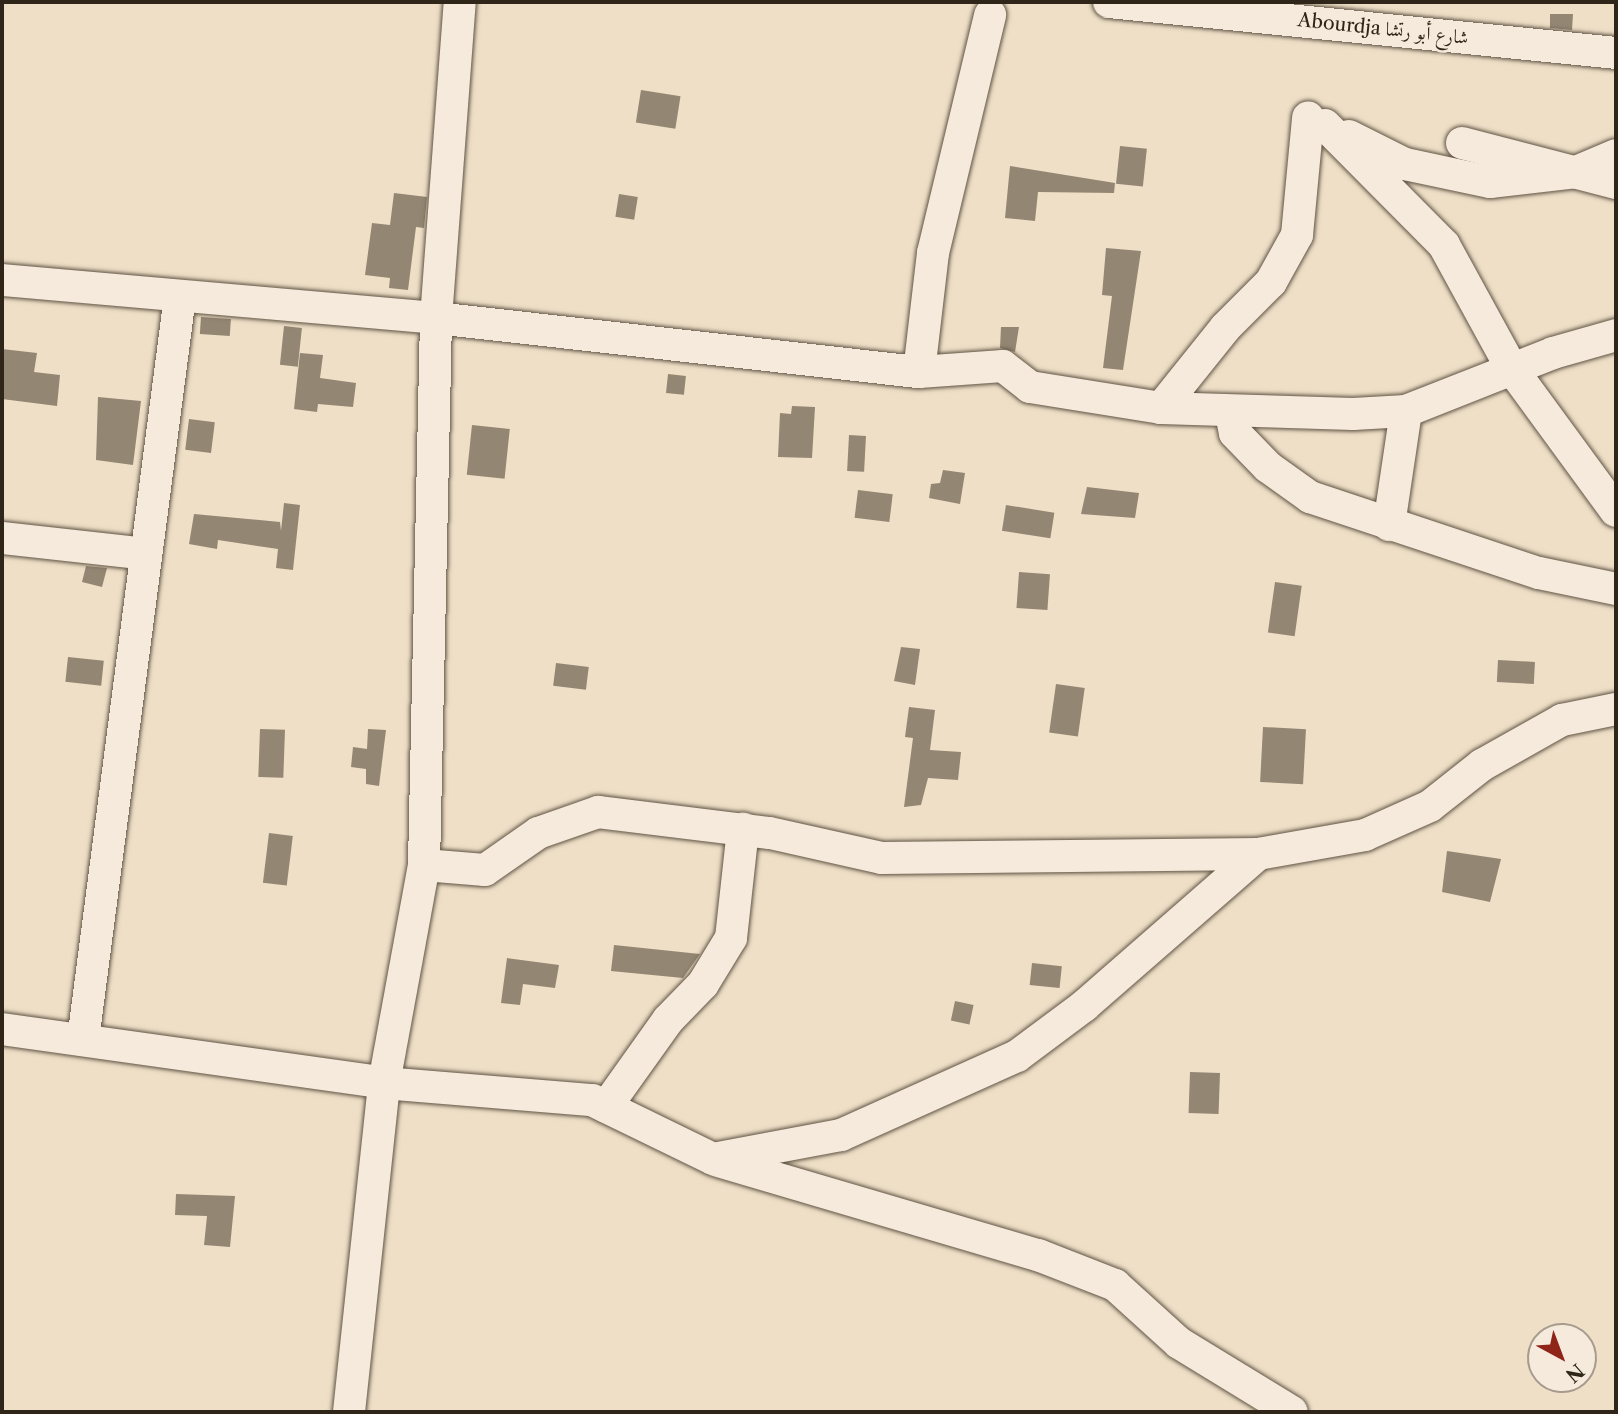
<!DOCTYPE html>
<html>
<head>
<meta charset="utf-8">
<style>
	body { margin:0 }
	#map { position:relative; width:1618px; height:1414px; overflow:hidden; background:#efdfc7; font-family:"Libre Caslon Text",Amiri,serif }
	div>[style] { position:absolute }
	.building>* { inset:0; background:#938673; transform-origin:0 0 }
	.roads { filter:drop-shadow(0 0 2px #5f5444) drop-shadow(0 0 2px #5f5444) }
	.minor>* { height:32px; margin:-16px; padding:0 16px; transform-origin:16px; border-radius:16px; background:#f5eadb }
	span { translate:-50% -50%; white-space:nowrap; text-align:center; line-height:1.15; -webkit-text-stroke:5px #f5eadb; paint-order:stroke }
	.street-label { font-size:19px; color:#2f2519 }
	.frame { position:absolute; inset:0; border:4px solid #2f2519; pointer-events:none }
	.north { position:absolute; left:1527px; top:1323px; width:70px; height:70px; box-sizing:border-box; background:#f5eadb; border:2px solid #a69b8d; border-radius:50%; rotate:139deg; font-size:19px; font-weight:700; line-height:28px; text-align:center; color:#2f2519 }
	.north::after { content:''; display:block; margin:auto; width:24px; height:32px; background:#8f2418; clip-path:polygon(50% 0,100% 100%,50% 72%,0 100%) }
</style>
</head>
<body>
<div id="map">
	<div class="building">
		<div style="clip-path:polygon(1550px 14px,1573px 14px,1572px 30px,1550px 28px)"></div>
		<div style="left:641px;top:90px;width:40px;height:33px;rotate:9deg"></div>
		<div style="left:1120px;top:146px;width:27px;height:38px;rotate:6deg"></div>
		<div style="clip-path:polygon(1010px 166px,1115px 183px,1114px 193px,1038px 192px,1035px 221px,1005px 218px)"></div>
		<div style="clip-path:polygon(394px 193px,427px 197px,424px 228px,416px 227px,408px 290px,389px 288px,390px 278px,365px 275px,372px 223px,390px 225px)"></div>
		<div style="left:619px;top:194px;width:19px;height:23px;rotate:9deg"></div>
		<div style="clip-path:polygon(1106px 248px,1141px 251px,1123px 370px,1103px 368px,1112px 296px,1102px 295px)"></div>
		<div style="left:201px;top:317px;width:30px;height:17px;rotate:4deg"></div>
		<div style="left:284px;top:326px;width:18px;height:39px;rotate:6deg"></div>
		<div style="clip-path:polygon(1001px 327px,1019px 327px,1015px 352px,1000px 348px)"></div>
		<div style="clip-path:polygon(2px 349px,37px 353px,34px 372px,60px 375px,57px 406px,2px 399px)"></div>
		<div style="clip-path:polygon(300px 353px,323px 355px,320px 378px,356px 383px,353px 407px,318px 404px,317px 412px,294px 409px)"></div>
		<div style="left:668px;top:374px;width:18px;height:19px;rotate:6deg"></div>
		<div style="clip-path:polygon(98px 397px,141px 401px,133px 465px,96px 460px)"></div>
		<div style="clip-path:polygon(792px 406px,815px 407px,812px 458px,778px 457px,780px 413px,791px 414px)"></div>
		<div style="left:189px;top:419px;width:26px;height:31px;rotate:7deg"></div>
		<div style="left:472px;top:425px;width:38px;height:50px;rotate:6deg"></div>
		<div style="left:849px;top:435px;width:17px;height:36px;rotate:3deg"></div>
		<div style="clip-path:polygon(943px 470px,965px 473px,960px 504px,929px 498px,931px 484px,940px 483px)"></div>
		<div style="clip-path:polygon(1087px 487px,1139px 493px,1135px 518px,1081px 514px)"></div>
		<div style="left:858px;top:490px;width:35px;height:28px;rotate:7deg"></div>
		<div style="clip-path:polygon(284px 503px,300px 505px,293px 570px,276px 568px,278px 549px,218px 540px,217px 549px,189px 544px,194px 514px,280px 522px,281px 531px)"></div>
		<div style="left:1006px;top:505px;width:49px;height:26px;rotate:9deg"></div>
		<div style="clip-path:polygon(86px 566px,107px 568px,102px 587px,82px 582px)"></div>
		<div style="left:1019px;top:572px;width:31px;height:36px;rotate:4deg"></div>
		<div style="left:1275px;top:582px;width:27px;height:51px;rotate:8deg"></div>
		<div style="clip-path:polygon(901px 647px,920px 649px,915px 685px,894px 681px)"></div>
		<div style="left:68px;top:657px;width:36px;height:25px;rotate:6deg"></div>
		<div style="left:1498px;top:660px;width:37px;height:22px;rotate:3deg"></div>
		<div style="left:556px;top:663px;width:33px;height:23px;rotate:7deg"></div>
		<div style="left:1056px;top:684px;width:29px;height:49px;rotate:8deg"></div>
		<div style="clip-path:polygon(909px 707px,935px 710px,930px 750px,961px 752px,958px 780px,928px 778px,921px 805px,904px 807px,913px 738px,905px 737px)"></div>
		<div style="left:1263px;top:727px;width:43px;height:55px;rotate:3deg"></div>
		<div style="left:260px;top:729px;width:25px;height:48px;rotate:2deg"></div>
		<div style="clip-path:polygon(368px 729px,386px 730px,379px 786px,366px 784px,366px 769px,351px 767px,353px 747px,367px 749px)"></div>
		<div style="left:269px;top:833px;width:24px;height:50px;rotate:7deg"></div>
		<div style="clip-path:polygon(1447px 851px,1501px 859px,1490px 902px,1442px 892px)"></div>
		<div style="clip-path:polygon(614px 945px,700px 954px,683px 978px,611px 971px)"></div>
		<div style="clip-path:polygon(507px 958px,559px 965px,555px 988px,523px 984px,520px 1005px,501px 1003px)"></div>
		<div style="left:1032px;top:963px;width:30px;height:22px;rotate:6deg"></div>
		<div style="left:955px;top:1001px;width:19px;height:20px;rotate:12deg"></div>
		<div style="left:1190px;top:1072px;width:30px;height:41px;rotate:2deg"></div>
		<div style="clip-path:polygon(176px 1194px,235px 1196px,230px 1247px,204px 1245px,207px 1216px,175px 1215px)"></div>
	</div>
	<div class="roads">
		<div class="minor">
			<div style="left:1109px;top:2px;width:510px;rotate:5.74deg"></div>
			<div style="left:1325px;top:125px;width:169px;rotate:45.2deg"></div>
			<div style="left:1444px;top:245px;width:141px;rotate:61.3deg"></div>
			<div style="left:1512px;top:369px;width:176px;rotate:53.8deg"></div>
			<div style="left:1349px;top:136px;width:63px;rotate:26.6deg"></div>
			<div style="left:1405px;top:164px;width:87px;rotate:12deg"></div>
			<div style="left:1490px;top:182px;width:87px;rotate:-6.6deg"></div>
			<div style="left:1576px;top:172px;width:43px;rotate:-23deg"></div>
			<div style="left:1462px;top:143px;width:159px;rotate:14.6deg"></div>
			<div style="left:2px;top:280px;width:436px;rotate:5deg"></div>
			<div style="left:436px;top:318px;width:486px;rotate:6.4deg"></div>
			<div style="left:919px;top:372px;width:120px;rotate:-83.3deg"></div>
			<div style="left:933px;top:253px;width:245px;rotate:-76.5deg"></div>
			<div style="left:919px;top:372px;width:84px;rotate:-4.1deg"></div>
			<div style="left:1003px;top:366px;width:34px;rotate:38deg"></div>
			<div style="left:1030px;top:387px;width:133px;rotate:9.1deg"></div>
			<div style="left:1161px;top:408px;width:192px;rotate:1.8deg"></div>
			<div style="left:1353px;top:414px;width:53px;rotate:-3.2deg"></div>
			<div style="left:1406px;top:411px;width:158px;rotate:-21.5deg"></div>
			<div style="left:1553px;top:353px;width:66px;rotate:-15.9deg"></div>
			<div style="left:1161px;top:408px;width:102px;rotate:-51.3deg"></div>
			<div style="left:1225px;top:328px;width:65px;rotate:-45deg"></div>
			<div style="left:1271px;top:282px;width:54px;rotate:-61deg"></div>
			<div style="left:1297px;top:235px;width:118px;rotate:-84.6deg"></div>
			<div style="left:1231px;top:413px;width:20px;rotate:79deg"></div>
			<div style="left:1235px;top:433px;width:47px;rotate:45.9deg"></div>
			<div style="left:1268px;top:467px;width:52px;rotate:35.5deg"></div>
			<div style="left:1310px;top:497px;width:241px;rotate:18.4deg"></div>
			<div style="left:1539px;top:573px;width:79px;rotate:11.7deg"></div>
			<div style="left:1389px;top:525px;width:115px;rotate:-81.5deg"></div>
			<div style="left:2px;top:538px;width:145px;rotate:6.3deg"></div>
			<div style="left:424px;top:865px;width:61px;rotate:4.7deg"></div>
			<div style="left:485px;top:870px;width:65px;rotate:-34.9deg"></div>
			<div style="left:538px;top:833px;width:64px;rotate:-19.3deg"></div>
			<div style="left:598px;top:812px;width:173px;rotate:7deg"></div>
			<div style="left:770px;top:833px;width:115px;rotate:12.6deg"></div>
			<div style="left:882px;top:858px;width:376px;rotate:-0.6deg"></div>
			<div style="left:1258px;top:854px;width:109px;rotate:-10.1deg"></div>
			<div style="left:1365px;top:835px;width:71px;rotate:-24deg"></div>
			<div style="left:1430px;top:806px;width:66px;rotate:-38.3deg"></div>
			<div style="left:1482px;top:765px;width:92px;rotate:-29.4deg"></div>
			<div style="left:1562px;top:720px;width:55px;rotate:-11.5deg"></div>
			<div style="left:2px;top:1029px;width:386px;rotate:8deg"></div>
			<div style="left:384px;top:1083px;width:209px;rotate:4.7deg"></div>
			<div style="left:592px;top:1100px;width:135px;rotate:26deg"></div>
			<div style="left:713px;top:1159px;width:130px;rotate:-10.6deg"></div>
			<div style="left:841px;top:1135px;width:193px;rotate:-24.2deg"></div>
			<div style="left:1017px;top:1056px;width:84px;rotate:-36.7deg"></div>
			<div style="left:1084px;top:1006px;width:231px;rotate:-41.1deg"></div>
			<div style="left:83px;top:1040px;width:750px;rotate:-82.57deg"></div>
			<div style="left:606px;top:1107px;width:107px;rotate:-54.5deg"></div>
			<div style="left:668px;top:1020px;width:50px;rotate:-45.8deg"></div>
			<div style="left:703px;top:984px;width:54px;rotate:-58.7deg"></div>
			<div style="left:731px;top:938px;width:110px;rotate:-83.7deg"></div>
			<div style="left:718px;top:1161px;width:334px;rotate:16.4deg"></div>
			<div style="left:1038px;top:1255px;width:83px;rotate:21.3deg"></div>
			<div style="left:1115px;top:1285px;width:86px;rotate:42.2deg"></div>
			<div style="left:1179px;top:1343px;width:132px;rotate:31.4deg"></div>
			<div style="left:349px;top:1412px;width:331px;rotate:-83.9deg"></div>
			<div style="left:384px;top:1083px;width:222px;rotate:-79.6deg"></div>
			<div style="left:424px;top:865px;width:547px;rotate:-88.74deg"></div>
			<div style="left:436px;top:318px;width:317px;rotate:-85.7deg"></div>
		</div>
	</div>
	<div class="street-label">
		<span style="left:1383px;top:29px;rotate:6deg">Abourdja شارع أبو رتشا</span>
	</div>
	<div class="frame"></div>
	<div class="north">N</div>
</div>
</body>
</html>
